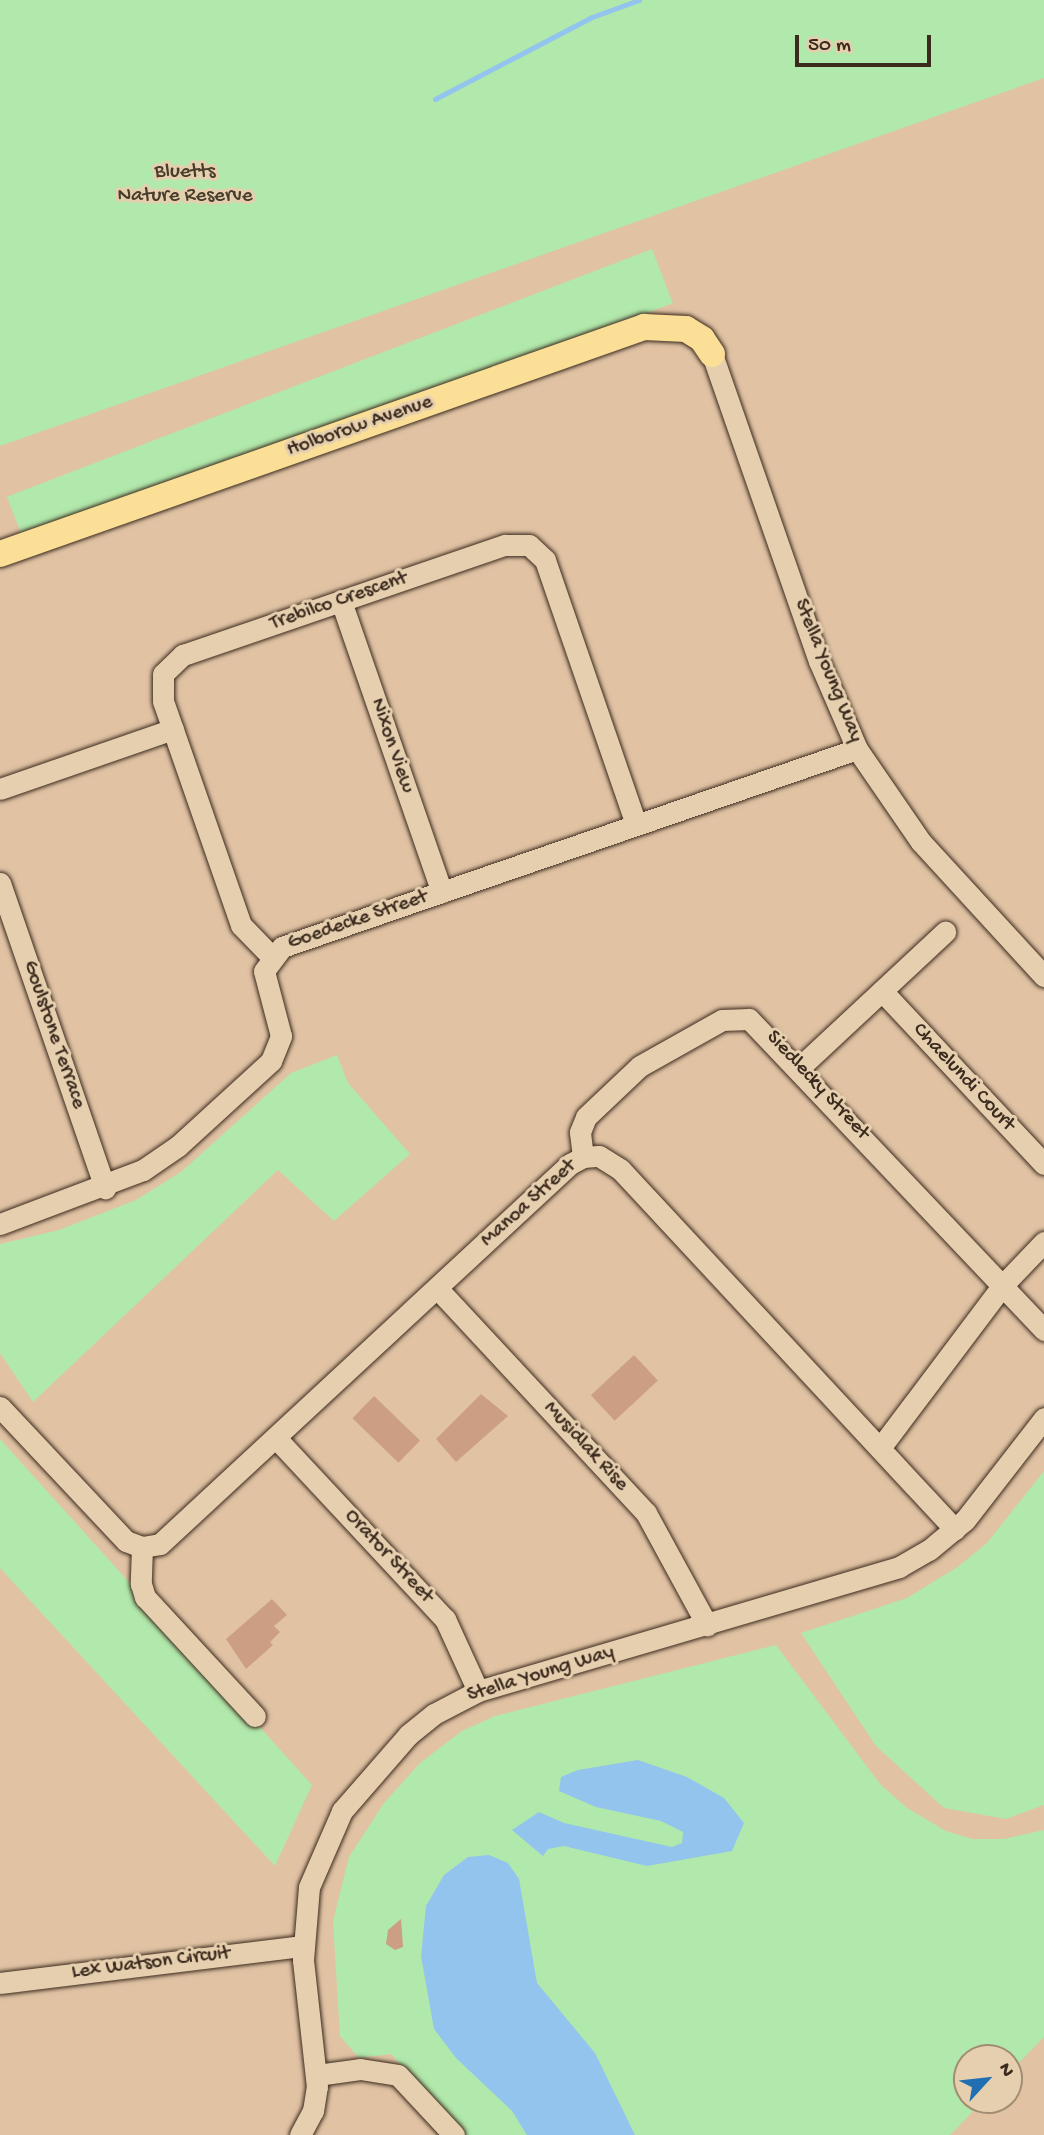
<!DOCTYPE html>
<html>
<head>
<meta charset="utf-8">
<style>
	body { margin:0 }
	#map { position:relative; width:1044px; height:2135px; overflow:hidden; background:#e1c3a4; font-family:"Gochi Hand",sans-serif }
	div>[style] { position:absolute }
	.green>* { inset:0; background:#b1e8ab; transform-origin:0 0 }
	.water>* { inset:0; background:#92c4ee }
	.stream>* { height:5px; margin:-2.5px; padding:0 2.5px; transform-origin:2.5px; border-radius:2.5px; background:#92c4ee }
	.building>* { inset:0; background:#cc9e83; transform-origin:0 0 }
	.roads { filter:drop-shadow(0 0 2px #3b2a1e) drop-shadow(0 0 2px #3b2a1e) }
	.minor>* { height:21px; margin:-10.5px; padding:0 10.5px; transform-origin:10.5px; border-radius:10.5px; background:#e5cfae }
	.major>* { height:26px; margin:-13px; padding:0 13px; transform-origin:13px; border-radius:13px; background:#fbdf96 }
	span { translate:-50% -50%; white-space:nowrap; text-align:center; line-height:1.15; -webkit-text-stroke:6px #e5cfae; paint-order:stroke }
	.park-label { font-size:21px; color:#473d2c }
	.street-label { font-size:21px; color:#3b2a1e }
	.north { position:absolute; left:953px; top:2044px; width:70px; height:70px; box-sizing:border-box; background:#e5cfae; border:2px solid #a18d74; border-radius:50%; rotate:63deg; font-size:19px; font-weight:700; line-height:28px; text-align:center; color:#3b2a1e }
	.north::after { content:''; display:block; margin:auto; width:24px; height:32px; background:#1f6fb2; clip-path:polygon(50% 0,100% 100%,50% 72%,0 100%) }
	.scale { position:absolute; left:795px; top:35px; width:136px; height:32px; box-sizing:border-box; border:4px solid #3b2a1e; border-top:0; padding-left:9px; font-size:21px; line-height:24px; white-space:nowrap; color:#3b2a1e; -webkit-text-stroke:5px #e5cfae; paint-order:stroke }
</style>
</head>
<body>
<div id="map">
	<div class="green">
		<div style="clip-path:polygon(0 0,1044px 0,1044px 78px,0 446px)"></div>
		<div style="left:652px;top:249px;width:58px;height:691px;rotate:69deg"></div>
		<div style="clip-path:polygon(337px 1055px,348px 1083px,410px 1154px,334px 1221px,278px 1170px,33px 1402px,0 1353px,0 1244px,59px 1230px,136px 1200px,181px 1172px,291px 1073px)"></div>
		<div style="clip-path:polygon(0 1439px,312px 1785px,275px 1866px,0 1568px)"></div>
		<div style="clip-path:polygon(1044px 1471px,1044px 1805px,1006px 1819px,944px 1808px,876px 1746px,801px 1633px,907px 1598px,959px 1566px,987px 1543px)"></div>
		<div style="clip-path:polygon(776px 1645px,880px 1784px,907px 1808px,946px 1831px,972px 1839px,1004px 1839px,1044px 1830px,1044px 2037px,1009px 2073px,1009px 2058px,967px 2058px,967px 2100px,984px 2100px,950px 2135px,463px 2135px,391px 2054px,359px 2058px,340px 2036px,333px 1921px,349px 1857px,384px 1803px,420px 1763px,462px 1731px,495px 1716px)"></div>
	</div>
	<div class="water">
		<div style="clip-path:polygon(638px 1760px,687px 1777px,724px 1798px,744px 1823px,732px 1851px,647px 1866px,564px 1846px,548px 1849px,543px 1856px,512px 1830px,539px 1812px,564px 1823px,672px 1847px,682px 1843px,683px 1832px,661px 1821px,596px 1807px,559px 1791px,561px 1777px,578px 1770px)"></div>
		<div style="clip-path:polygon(489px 1855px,508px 1863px,519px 1879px,537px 1983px,595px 2053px,635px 2135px,527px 2135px,512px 2111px,456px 2058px,434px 2029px,421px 1956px,426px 1906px,444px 1875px,468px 1857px)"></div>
	</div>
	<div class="stream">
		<div style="left:435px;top:99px;width:177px;rotate:-27.6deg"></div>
		<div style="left:592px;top:17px;width:50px;rotate:-19.9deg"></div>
	</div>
	<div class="building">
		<div style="left:634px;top:1355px;width:35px;height:59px;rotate:47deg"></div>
		<div style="clip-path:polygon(481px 1394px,508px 1416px,456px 1462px,436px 1439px)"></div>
		<div style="left:374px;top:1396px;width:64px;height:31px;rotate:44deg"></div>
		<div style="clip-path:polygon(272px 1599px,287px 1615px,274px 1626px,280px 1632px,270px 1642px,273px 1645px,246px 1669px,226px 1639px)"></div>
		<div style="clip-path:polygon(401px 1919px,403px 1947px,395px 1950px,386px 1944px,388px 1930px)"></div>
	</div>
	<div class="roads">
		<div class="minor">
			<div style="left:712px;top:354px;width:325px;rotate:70.8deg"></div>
			<div style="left:819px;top:661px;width:96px;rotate:66.6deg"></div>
			<div style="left:857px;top:749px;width:113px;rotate:55.5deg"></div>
			<div style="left:921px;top:842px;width:182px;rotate:47.5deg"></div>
			<div style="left:341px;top:601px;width:308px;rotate:70.9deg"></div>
			<div style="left:0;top:789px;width:183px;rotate:-19.1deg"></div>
			<div style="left:0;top:883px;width:323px;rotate:71deg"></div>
			<div style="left:271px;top:956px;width:43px;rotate:-134.1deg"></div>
			<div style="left:241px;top:925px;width:237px;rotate:-109.2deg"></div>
			<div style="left:163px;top:701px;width:27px;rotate:-90deg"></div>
			<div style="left:163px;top:674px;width:28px;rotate:-44deg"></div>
			<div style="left:183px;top:655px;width:340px;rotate:-18.9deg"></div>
			<div style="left:505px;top:545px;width:24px"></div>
			<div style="left:529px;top:545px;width:22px;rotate:43deg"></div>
			<div style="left:545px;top:560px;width:279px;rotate:71deg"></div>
			<div style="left:882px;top:991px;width:237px;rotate:46.9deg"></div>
			<div style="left:799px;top:1068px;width:200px;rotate:-43deg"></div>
			<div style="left:583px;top:1157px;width:25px;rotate:-97deg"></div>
			<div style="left:580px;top:1132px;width:16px;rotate:-68deg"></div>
			<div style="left:586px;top:1117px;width:74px;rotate:-43.4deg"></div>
			<div style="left:640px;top:1066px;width:94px;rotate:-29.3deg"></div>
			<div style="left:722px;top:1020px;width:27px;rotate:-2deg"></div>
			<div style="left:749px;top:1019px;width:429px;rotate:46.5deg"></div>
			<div style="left:0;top:1224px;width:153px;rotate:-20.7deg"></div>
			<div style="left:143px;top:1170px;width:42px;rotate:-34.4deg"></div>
			<div style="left:178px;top:1146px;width:126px;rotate:-42.4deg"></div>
			<div style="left:271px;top:1061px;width:27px;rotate:-68deg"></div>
			<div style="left:281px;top:1036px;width:67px;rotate:-104.7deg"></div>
			<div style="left:264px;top:971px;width:30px;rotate:-53deg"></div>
			<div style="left:282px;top:947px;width:608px;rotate:-19deg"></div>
			<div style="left:437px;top:1288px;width:307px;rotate:47.1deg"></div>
			<div style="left:646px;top:1513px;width:128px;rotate:61.4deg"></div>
			<div style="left:0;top:1407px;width:184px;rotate:46.8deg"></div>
			<div style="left:126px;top:1541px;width:17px;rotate:21deg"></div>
			<div style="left:142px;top:1547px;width:18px;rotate:-9deg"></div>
			<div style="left:160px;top:1544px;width:559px;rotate:-42.83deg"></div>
			<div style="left:570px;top:1164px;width:15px;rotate:-28deg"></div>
			<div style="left:583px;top:1157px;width:16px;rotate:-4deg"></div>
			<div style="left:599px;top:1156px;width:25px;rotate:32deg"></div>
			<div style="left:620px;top:1169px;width:492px;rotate:47.1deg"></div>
			<div style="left:276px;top:1438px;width:248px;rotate:47deg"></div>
			<div style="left:445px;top:1619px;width:79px;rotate:65.4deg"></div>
			<div style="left:880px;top:1448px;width:203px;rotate:-53deg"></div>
			<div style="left:1002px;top:1286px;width:61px;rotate:-46.3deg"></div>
			<div style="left:142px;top:1547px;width:37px;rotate:92deg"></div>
			<div style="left:141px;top:1584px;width:14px;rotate:73deg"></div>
			<div style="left:145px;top:1597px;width:162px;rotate:47.3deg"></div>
			<div style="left:0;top:1983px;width:305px;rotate:-7deg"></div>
			<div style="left:317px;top:2075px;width:43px;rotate:-7.9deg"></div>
			<div style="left:360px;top:2069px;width:38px;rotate:9deg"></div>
			<div style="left:398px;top:2075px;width:82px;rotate:47deg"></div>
			<div style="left:300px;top:2135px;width:27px;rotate:-62deg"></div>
			<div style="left:313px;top:2111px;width:24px;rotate:-81deg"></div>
			<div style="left:317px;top:2087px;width:128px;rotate:-96.3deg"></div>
			<div style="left:303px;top:1960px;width:73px;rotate:-85.3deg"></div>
			<div style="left:309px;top:1887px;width:83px;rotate:-66.5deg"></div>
			<div style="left:342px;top:1811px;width:101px;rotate:-49deg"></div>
			<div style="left:408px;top:1735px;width:33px;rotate:-39deg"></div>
			<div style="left:434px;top:1714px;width:50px;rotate:-27.6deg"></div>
			<div style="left:478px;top:1691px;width:439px;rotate:-16.4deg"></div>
			<div style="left:899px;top:1567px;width:34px;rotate:-30deg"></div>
			<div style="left:929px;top:1550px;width:47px;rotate:-39.8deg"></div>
			<div style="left:965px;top:1520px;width:129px;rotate:-52.2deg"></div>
		</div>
		<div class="major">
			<div style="left:0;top:554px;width:683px;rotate:-19.42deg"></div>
			<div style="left:644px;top:327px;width:42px;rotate:2.7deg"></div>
			<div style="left:686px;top:329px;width:19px;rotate:32deg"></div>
			<div style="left:702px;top:339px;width:18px;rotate:56deg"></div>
		</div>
	</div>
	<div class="park-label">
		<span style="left:185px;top:185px">Bluetts<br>Nature Reserve</span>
	</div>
	<div class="street-label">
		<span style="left:360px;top:427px;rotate:-19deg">Holborow Avenue</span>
		<span style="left:339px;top:602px;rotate:-19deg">Trebilco Crescent</span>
		<span style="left:827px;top:671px;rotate:68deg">Stella Young Way</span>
		<span style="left:391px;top:746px;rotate:71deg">Nixon View</span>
		<span style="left:358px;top:921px;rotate:-19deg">Goedecke Street</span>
		<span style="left:53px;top:1035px;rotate:71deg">Goulstone Terrace</span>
		<span style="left:963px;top:1078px;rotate:47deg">Chaelundi Court</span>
		<span style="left:817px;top:1086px;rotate:47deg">Siedlecky Street</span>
		<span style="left:529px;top:1204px;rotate:-42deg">Manoa Street</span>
		<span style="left:585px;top:1447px;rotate:47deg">Musidlak Rise</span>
		<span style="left:388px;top:1557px;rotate:47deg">Orator Street</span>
		<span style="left:541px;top:1675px;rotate:-17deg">Stella Young Way</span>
		<span style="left:151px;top:1964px;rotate:-7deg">Lex Watson Circuit</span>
	</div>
	<div class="north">N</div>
	<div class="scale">50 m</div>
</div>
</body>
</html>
